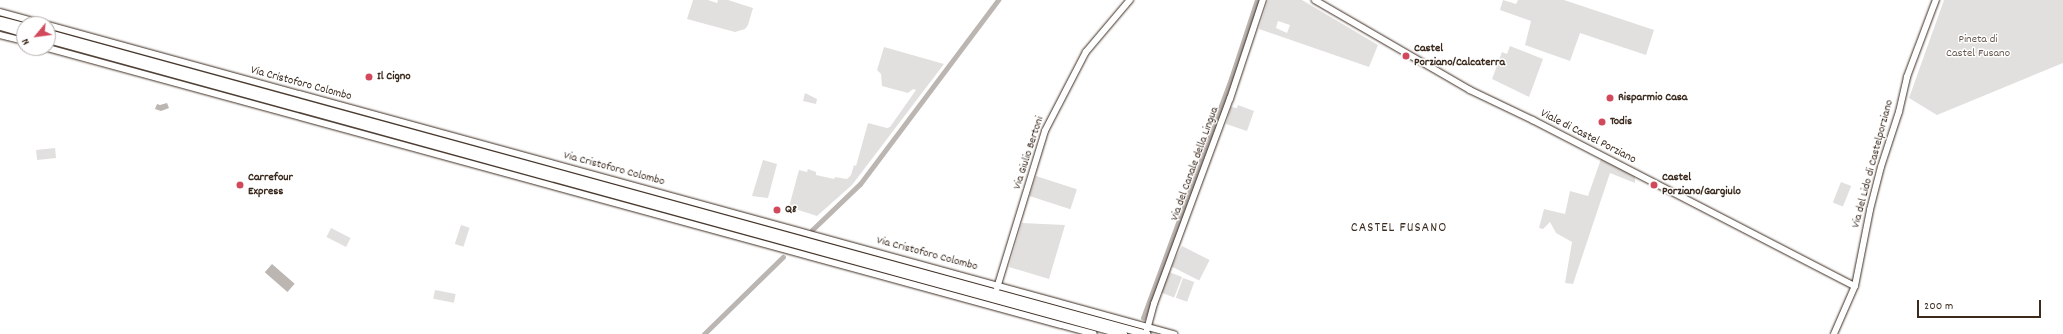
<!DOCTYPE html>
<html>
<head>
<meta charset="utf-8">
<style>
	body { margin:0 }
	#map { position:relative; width:2063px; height:334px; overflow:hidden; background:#fff; font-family:Dekko,sans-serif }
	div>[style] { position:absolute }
	.green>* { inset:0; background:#e2e0de; transform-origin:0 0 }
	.water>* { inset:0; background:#bcb6b3; transform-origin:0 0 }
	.canal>* { height:4.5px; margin:-2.25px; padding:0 2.25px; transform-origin:2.25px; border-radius:2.25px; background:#bcb6b3 }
	.roads { filter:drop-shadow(0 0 1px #3b2a1e) drop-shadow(0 0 1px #3b2a1e) }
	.tertiary>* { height:5.5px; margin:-2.75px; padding:0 2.75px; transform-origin:2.75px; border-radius:2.75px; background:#fff }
	.primary>* { height:7px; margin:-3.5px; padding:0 3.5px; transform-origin:3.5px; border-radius:3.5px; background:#fff }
	.dots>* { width:11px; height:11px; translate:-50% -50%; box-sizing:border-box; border:2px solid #fff; border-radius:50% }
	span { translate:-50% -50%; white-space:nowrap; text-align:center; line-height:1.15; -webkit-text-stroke:3px #fff; paint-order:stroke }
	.park-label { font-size:12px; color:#65584e }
	.poi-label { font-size:12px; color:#3b2a1e; font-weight:700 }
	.left { translate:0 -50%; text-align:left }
	.street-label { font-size:12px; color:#3b2a1e }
	.quarter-label { font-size:14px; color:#3b2a1e; letter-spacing:1px }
	.north { position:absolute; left:16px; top:16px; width:40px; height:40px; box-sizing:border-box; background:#fff; border:1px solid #b1aaa5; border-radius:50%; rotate:241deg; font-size:11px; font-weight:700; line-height:16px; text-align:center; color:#3b2a1e }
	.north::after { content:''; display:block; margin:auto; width:14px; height:18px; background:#d1495b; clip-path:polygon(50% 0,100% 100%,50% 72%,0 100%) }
	.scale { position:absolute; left:1917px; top:300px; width:124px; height:18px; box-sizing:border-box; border:2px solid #3b2a1e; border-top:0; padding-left:5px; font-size:12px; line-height:14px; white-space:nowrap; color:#3b2a1e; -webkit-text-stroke:3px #fff; paint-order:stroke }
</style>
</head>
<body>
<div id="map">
	<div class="green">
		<div style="clip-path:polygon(693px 0,708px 0,717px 3px,718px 0,728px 0,753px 8px,748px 25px,745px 29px,735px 32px,687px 19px)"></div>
		<div style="clip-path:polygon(evenodd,1268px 0,1302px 0,1378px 45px,1369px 67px,1259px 29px,1268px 0,1278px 21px,1290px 25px,1287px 33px,1276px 28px,1278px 21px)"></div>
		<div style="clip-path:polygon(1503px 0,1516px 4px,1518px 0,1564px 0,1654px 30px,1646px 55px,1580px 33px,1570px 61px,1525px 45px,1531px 21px,1500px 10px)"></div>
		<div style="clip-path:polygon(1944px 0,2063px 0,2063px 63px,1937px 115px,1909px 98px)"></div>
		<div style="clip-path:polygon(1510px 46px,1543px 59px,1529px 97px,1492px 79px,1502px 52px,1507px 54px)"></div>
		<div style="clip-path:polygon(884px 47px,944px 64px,852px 185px,817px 216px,789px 207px,799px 170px,807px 172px,808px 169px,816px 172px,816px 175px,834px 179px,835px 177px,847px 179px,851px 175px,854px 165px,856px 166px,868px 123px,887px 128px,890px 127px,916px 90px,913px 89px,908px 93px,882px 86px,881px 74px,877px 70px)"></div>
		<div style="clip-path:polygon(805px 93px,817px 99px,816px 104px,803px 101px)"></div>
		<div style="clip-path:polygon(1238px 105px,1254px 111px,1247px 131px,1226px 124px,1231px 107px,1237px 108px)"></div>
		<div style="left:55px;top:148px;width:10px;height:19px;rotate:84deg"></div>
		<div style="clip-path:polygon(1601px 159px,1635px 176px,1635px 183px,1610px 173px,1573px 284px,1565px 283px,1572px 242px,1556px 233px,1550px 222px,1543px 229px,1539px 228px,1544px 209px,1565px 214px,1570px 191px,1588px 196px)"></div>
		<div style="clip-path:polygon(763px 160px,777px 164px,768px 198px,752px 196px)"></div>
		<div style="left:1036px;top:176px;width:43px;height:21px;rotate:18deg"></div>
		<div style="left:1841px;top:182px;width:11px;height:22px;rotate:22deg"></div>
		<div style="clip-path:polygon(1022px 223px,1065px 225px,1049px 279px,1009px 267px)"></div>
		<div style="left:461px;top:225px;width:9px;height:20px;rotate:18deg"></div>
		<div style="left:331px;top:228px;width:22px;height:10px;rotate:27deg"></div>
		<div style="left:1182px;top:246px;width:31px;height:23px;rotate:27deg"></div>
		<div style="left:1169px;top:272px;width:14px;height:22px;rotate:21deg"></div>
		<div style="left:1183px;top:278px;width:12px;height:21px;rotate:20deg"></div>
		<div style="left:435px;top:290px;width:21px;height:9px;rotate:11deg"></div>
	</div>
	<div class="water">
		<div style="clip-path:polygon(167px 103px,169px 108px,161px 111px,155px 109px,157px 104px,160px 105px)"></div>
		<div style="left:272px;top:264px;width:30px;height:11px;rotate:41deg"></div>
	</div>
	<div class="canal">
		<div style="left:812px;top:230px;width:66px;rotate:-43.8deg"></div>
		<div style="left:860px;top:184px;width:230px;rotate:-53.1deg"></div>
		<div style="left:1143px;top:318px;width:255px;rotate:-69.8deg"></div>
		<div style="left:1231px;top:79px;width:83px;rotate:-71.8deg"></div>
		<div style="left:704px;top:334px;width:110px;rotate:-44.3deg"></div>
	</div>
	<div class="roads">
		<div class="tertiary">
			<div style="left:1315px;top:0;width:179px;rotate:30.1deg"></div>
			<div style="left:1470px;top:90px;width:70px;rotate:25.5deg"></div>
			<div style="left:1533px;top:120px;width:362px;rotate:27.3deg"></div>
			<div style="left:0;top:12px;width:46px;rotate:15.3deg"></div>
			<div style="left:48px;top:25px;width:1168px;rotate:15.35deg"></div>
			<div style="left:0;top:35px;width:25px;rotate:14deg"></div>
			<div style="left:48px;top:48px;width:1084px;rotate:15.29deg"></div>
			<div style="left:997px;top:288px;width:164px;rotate:-73deg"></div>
			<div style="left:1045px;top:131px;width:89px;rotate:-62.6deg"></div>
			<div style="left:1086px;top:52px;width:68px;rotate:-49.8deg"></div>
			<div style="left:1147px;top:330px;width:27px;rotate:-75deg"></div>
			<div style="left:1154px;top:304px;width:219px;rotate:-69.7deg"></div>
			<div style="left:1230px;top:99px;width:104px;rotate:-71.6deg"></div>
			<div style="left:1834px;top:334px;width:52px;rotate:-66.4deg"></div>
			<div style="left:1855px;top:286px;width:77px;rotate:-78.8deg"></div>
			<div style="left:1870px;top:210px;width:44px;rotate:-75.7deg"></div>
			<div style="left:1881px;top:167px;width:58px;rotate:-71.9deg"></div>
			<div style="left:1899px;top:112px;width:36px;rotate:-77deg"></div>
			<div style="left:1907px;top:77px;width:82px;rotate:-69.4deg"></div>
		</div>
		<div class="primary">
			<div style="left:0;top:20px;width:25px;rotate:14deg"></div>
			<div style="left:0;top:26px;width:25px;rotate:16deg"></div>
			<div style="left:48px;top:33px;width:1139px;rotate:15.32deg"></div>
			<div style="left:48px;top:39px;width:1115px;rotate:15.35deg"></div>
		</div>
	</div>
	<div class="dots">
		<div style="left:1406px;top:56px;background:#d1495b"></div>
		<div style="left:369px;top:77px;background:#d1495b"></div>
		<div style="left:1610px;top:98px;background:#d1495b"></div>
		<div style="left:1602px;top:122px;background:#d1495b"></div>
		<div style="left:240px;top:185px;background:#d1495b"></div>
		<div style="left:1654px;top:185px;background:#d1495b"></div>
		<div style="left:777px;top:210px;background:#d1495b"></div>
	</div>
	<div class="park-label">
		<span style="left:1978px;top:47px">Pineta di<br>Castel Fusano</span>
	</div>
	<div class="poi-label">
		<span class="left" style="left:1414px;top:56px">Castel<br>Porziano/Calcaterra</span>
		<span class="left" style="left:377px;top:77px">Il Cigno</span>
		<span class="left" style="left:1618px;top:98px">Risparmio Casa</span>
		<span class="left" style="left:1610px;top:122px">Todis</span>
		<span class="left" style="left:248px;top:185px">Carrefour<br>Express</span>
		<span class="left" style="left:1662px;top:185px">Castel<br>Porziano/Gargiulo</span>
		<span class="left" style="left:785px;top:210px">Q8</span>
	</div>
	<div class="street-label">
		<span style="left:301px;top:84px;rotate:15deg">Via Cristoforo Colombo</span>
		<span style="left:1588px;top:137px;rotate:27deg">Viale di Castel Porziano</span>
		<span style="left:1029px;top:153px;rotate:-72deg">Via Giulio Bertoni</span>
		<span style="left:1195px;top:164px;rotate:-70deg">Via del Canale della Lingua</span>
		<span style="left:1873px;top:164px;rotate:-75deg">Via del Lido di Castelporziano</span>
		<span style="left:614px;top:169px;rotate:15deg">Via Cristoforo Colombo</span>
		<span style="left:927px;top:254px;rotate:15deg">Via Cristoforo Colombo</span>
	</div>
	<div class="quarter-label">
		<span style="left:1399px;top:228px">CASTEL FUSANO</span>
	</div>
	<div class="north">N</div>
	<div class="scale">200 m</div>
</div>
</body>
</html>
